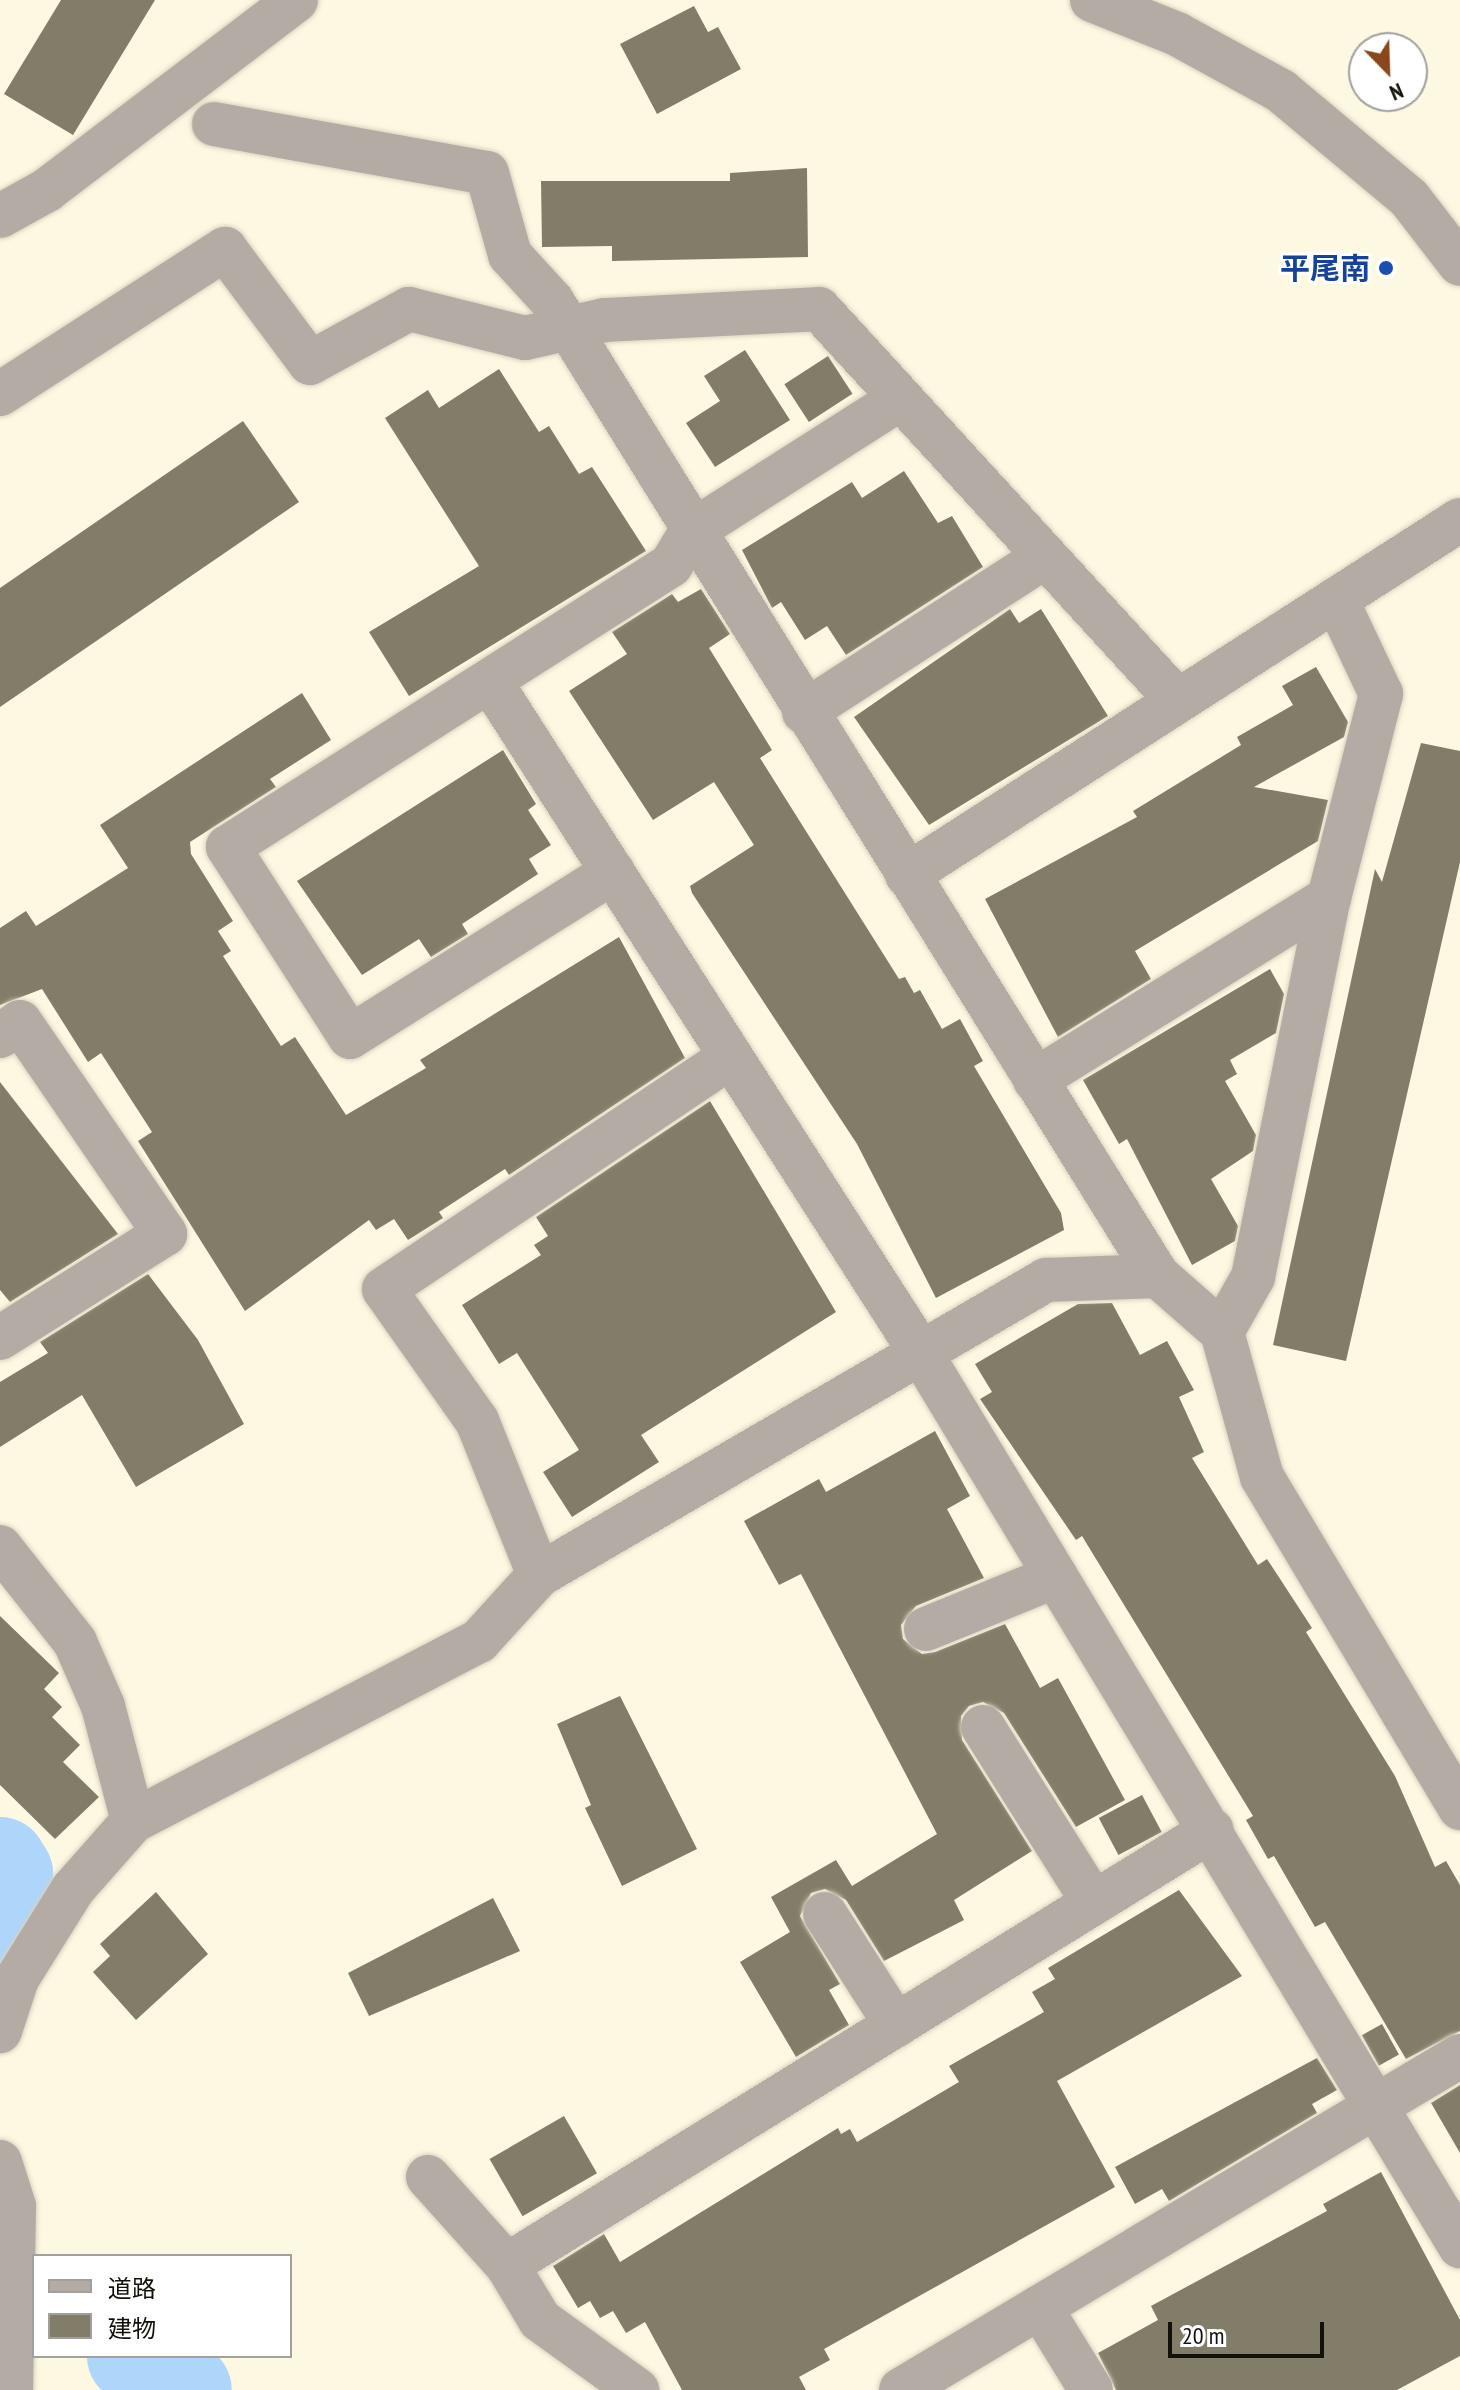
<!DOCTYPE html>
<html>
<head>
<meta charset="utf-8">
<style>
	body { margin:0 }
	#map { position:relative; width:1460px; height:2390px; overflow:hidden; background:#fdf8e2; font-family:"PT Sans Narrow","Noto Sans JP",sans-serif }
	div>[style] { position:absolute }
	.river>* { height:94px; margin:-47px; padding:0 47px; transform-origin:47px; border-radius:47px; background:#add6fa }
	.building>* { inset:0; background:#827d69; transform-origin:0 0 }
	.roads { filter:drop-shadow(0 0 2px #d8d3bf) drop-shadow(0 0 2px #d8d3bf) }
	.minor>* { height:44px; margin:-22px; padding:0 22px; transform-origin:22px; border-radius:22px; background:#b4aba5 }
	.dots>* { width:22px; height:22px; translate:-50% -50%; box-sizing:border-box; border:4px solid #fff; border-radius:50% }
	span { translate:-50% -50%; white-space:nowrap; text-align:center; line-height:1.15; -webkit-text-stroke:6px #fff; paint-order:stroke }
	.transit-label { font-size:30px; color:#164399; font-weight:700 }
	.right { translate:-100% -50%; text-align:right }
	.legend { position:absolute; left:32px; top:2254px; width:260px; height:104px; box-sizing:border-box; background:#fff; border:2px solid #a1a09d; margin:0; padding:10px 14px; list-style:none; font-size:24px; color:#13110a }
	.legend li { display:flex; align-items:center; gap:16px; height:40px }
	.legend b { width:40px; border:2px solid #a1a09d }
	.north { position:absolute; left:1348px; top:32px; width:80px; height:80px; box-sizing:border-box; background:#fff; border:2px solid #a1a09d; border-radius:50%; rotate:157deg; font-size:22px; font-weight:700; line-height:32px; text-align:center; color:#13110a }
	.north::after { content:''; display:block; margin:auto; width:28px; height:36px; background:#8a4719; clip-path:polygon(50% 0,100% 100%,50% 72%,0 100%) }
	.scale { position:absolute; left:1168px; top:2322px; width:156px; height:36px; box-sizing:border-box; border:4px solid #13110a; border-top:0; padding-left:10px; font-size:24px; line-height:28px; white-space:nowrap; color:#13110a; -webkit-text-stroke:6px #fff; paint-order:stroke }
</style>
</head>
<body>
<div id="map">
	<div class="river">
		<div style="left:0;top:1864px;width:12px;rotate:59deg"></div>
		<div style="left:6px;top:1874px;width:55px;rotate:96.2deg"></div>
		<div style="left:134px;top:2356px;width:61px;rotate:33.7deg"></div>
	</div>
	<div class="building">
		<div style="clip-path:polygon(61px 0,155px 0,73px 135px,4px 94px)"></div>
		<div style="clip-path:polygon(694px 6px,708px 32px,718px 27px,741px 69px,657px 114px,620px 44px)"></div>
		<div style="clip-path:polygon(807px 168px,808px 257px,612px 261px,612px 246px,542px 247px,541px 181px,730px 181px,730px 173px)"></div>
		<div style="clip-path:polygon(745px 350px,790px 420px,715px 467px,686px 423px,720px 401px,704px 376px)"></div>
		<div style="left:828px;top:356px;width:45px;height:52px;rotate:57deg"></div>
		<div style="clip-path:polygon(499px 369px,539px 432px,549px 426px,579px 474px,592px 467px,646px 551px,409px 696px,369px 632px,479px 566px,385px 418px,428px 390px,439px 408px)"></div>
		<div style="clip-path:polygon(243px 421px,299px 502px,0 707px,0 588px)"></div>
		<div style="clip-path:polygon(904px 471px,938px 523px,952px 516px,983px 567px,846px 655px,827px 626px,805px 640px,781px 602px,772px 608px,742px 550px,852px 482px,862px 498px)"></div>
		<div style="clip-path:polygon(701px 589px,730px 634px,709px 648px,772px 750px,760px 758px,899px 979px,905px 977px,914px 993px,920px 990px,942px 1029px,960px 1019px,983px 1061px,974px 1066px,1061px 1213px,1064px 1230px,936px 1298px,857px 1144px,692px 893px,690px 886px,754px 845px,714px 782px,653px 820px,569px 691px,627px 654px,612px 632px,672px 594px,678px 602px)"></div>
		<div style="clip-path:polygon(1010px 609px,1019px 623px,1041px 609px,1108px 716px,929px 825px,854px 717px)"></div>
		<div style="clip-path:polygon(1316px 667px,1348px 722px,1344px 737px,1254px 787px,1328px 800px,1318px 841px,1135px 951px,1151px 979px,1058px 1037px,985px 899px,1137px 817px,1133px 811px,1241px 745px,1237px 737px,1293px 705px,1282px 686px)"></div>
		<div style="clip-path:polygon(302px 693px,331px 740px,270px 779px,276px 787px,190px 842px,191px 854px,233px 921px,218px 931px,231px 951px,223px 956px,281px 1046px,295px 1037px,346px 1115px,426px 1068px,420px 1060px,619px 937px,685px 1058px,509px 1175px,505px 1169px,439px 1212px,443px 1218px,408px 1240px,394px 1219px,376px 1230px,369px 1220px,245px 1311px,138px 1141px,152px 1132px,101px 1053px,88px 1062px,42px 989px,0 1005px,0 928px,26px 911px,36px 926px,128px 868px,100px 825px)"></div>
		<div style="clip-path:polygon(1421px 743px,1460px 751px,1460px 862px,1346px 1361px,1273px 1345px,1375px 869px,1382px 882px)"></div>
		<div style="clip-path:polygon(503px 750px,536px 804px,528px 810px,551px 845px,529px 859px,538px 874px,462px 924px,468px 934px,431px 957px,419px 939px,362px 975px,297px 881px)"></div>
		<div style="clip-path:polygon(1270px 969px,1284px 994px,1276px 1033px,1230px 1060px,1237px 1074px,1225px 1081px,1256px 1135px,1253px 1151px,1211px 1179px,1238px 1226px,1235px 1241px,1192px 1265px,1127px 1139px,1119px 1144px,1083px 1080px)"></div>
		<div style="clip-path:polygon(0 1082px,118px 1234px,10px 1302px,0 1290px)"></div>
		<div style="clip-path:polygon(710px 1101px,836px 1312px,641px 1435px,659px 1462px,572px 1517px,543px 1472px,579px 1450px,517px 1353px,499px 1364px,462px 1305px,541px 1255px,534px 1245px,548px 1236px,536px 1217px)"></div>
		<div style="clip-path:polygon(148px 1274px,198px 1340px,244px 1424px,136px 1487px,82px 1395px,0 1447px,0 1382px,48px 1353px,40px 1342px)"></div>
		<div style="clip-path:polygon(1112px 1303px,1140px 1355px,1167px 1341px,1194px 1390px,1179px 1397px,1204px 1452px,1192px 1458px,1258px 1565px,1267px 1559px,1312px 1628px,1306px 1632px,1395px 1776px,1435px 1867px,1446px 1861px,1460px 1885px,1460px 2031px,1406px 2059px,1325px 1922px,1315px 1927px,1274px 1856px,1268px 1859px,1246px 1820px,1253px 1816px,1082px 1536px,1076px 1540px,980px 1399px,992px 1392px,975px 1364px,1078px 1304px)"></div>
		<div style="clip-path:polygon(935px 1431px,970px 1496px,947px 1509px,984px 1578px,916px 1606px,901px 1625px,903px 1639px,922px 1654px,935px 1652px,1005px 1624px,1040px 1688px,1058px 1678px,1125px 1800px,1076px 1827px,1004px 1713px,983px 1702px,969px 1706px,961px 1716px,962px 1740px,1032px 1851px,954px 1900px,964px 1920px,884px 1961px,846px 1900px,825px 1889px,811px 1893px,800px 1916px,840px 1984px,829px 1990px,849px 2025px,796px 2057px,740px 1962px,790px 1932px,771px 1897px,836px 1860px,852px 1886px,937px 1834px,801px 1574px,779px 1585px,744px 1521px,819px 1479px,826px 1492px)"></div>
		<div style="clip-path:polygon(0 1616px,59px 1673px,44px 1689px,62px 1707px,52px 1717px,80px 1745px,63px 1762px,99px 1797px,55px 1839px,0 1785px)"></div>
		<div style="clip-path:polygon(620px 1696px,697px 1849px,622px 1886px,585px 1808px,591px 1805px,557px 1724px)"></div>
		<div style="left:1142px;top:1795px;width:42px;height:49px;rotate:62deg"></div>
		<div style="clip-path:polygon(1179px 1890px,1242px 1976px,1057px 2081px,1115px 2187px,824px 2349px,830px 2360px,799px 2377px,806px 2390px,682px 2390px,645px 2322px,626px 2333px,613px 2311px,600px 2318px,590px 2301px,578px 2308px,553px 2266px,604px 2234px,620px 2262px,838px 2128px,841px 2134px,850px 2129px,857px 2142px,959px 2082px,949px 2066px,1044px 2012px,1032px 1992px,1055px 1979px,1048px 1968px)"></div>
		<div style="clip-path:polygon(156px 1892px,208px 1954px,136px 2020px,93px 1972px,110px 1956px,100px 1944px)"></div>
		<div style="clip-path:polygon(493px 1898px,520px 1951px,369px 2016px,348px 1973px)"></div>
		<div style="left:1382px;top:2024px;width:35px;height:23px;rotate:61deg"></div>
		<div style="clip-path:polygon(1317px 2058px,1337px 2090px,1312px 2104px,1317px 2113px,1169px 2201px,1162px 2189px,1135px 2204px,1115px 2167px)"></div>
		<div style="clip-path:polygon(1460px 2085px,1460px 2153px,1431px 2103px)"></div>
		<div style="left:564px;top:2116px;width:66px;height:86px;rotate:60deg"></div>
		<div style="clip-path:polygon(1381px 2172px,1460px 2320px,1460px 2356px,1397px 2390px,1116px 2390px,1098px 2353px,1158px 2320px,1151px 2306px,1327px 2211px,1323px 2204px)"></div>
	</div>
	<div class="roads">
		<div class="minor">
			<div style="left:1092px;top:0;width:92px;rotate:21.8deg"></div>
			<div style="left:1177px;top:34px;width:119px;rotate:28.7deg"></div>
			<div style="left:1281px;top:91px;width:167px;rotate:39.9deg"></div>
			<div style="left:1409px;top:198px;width:83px;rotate:52.3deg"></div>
			<div style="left:214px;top:124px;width:277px;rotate:10.2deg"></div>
			<div style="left:487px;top:173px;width:85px;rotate:74.3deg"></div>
			<div style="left:510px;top:255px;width:62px;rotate:47.6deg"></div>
			<div style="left:552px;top:301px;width:1148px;rotate:58.14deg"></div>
			<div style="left:1158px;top:1276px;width:85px;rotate:41.2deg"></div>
			<div style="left:1222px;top:1332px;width:150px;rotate:74.6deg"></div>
			<div style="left:1262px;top:1477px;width:386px;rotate:59.1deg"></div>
			<div style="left:0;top:216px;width:54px;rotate:-29deg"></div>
			<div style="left:47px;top:190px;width:313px;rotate:-37.3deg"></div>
			<div style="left:0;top:394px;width:268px;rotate:-32.8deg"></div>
			<div style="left:225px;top:249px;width:142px;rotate:53.3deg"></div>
			<div style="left:310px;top:363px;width:113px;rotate:-28.6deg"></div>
			<div style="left:409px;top:309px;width:120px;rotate:14deg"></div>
			<div style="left:525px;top:338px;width:82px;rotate:-12.7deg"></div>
			<div style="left:605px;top:320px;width:214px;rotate:-2.9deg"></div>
			<div style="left:819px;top:309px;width:529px;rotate:47.53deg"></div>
			<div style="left:490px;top:681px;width:795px;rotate:57.33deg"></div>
			<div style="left:919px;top:1350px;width:1047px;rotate:58.88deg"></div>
			<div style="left:804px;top:712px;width:284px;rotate:-32.8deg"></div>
			<div style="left:613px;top:872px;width:310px;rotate:147.9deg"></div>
			<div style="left:350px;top:1037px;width:226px;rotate:-122.7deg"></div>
			<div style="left:228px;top:847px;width:525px;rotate:-32.48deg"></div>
			<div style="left:671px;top:565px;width:39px;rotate:-59deg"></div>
			<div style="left:691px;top:532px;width:248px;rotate:-32.5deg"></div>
			<div style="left:907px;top:875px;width:657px;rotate:-32.7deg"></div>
			<div style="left:0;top:1036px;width:24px;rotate:-35deg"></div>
			<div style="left:20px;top:1022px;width:257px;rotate:55.6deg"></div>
			<div style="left:165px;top:1234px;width:195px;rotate:147.8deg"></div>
			<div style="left:1035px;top:1080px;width:346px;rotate:-31.8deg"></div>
			<div style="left:1222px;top:1332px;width:63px;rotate:-60.6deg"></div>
			<div style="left:1253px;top:1277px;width:387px;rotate:-78.7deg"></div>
			<div style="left:1329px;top:898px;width:211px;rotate:-75.7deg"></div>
			<div style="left:1381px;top:694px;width:105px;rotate:-115.3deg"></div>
			<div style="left:0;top:1547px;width:121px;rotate:51.7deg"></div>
			<div style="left:75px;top:1642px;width:70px;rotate:66.4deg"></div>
			<div style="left:103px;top:1706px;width:119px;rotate:75.4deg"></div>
			<div style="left:133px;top:1821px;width:91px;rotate:131.4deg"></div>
			<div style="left:73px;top:1889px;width:106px;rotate:121.9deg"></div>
			<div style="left:17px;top:1979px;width:55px;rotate:108.1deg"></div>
			<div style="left:539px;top:1575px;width:166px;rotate:-111.9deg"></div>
			<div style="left:477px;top:1421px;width:161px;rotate:-125.2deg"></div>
			<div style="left:384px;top:1289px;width:417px;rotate:-33.8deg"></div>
			<div style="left:926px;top:1629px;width:140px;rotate:-22.2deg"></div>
			<div style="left:983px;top:1727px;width:208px;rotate:57.8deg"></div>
			<div style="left:133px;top:1821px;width:390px;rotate:-27.5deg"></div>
			<div style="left:479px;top:1641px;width:89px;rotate:-47.7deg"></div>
			<div style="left:539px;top:1575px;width:587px;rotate:-30.19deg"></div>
			<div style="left:1046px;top:1280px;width:112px;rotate:-2deg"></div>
			<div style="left:825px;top:1914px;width:132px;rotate:57.4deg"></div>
			<div style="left:0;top:2162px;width:46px;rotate:72.3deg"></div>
			<div style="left:14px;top:2206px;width:184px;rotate:90.9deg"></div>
			<div style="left:428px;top:2177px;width:118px;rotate:48.1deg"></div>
			<div style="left:507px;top:2265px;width:64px;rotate:59deg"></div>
			<div style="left:540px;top:2320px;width:120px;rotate:35.8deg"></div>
			<div style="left:507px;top:2265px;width:828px;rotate:-31.68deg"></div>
			<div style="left:1040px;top:2307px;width:97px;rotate:58.4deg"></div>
			<div style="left:901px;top:2390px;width:651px;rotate:-30.86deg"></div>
		</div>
	</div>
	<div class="dots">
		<div style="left:1386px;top:268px;background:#1a4fb4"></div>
	</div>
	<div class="transit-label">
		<span class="right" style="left:1370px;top:268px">平尾南</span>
	</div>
	<ul class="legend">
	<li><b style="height:10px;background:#b4aba5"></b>道路</li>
	<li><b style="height:22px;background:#827d69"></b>建物</li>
	</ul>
	<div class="north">N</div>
	<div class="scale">20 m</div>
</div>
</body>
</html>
